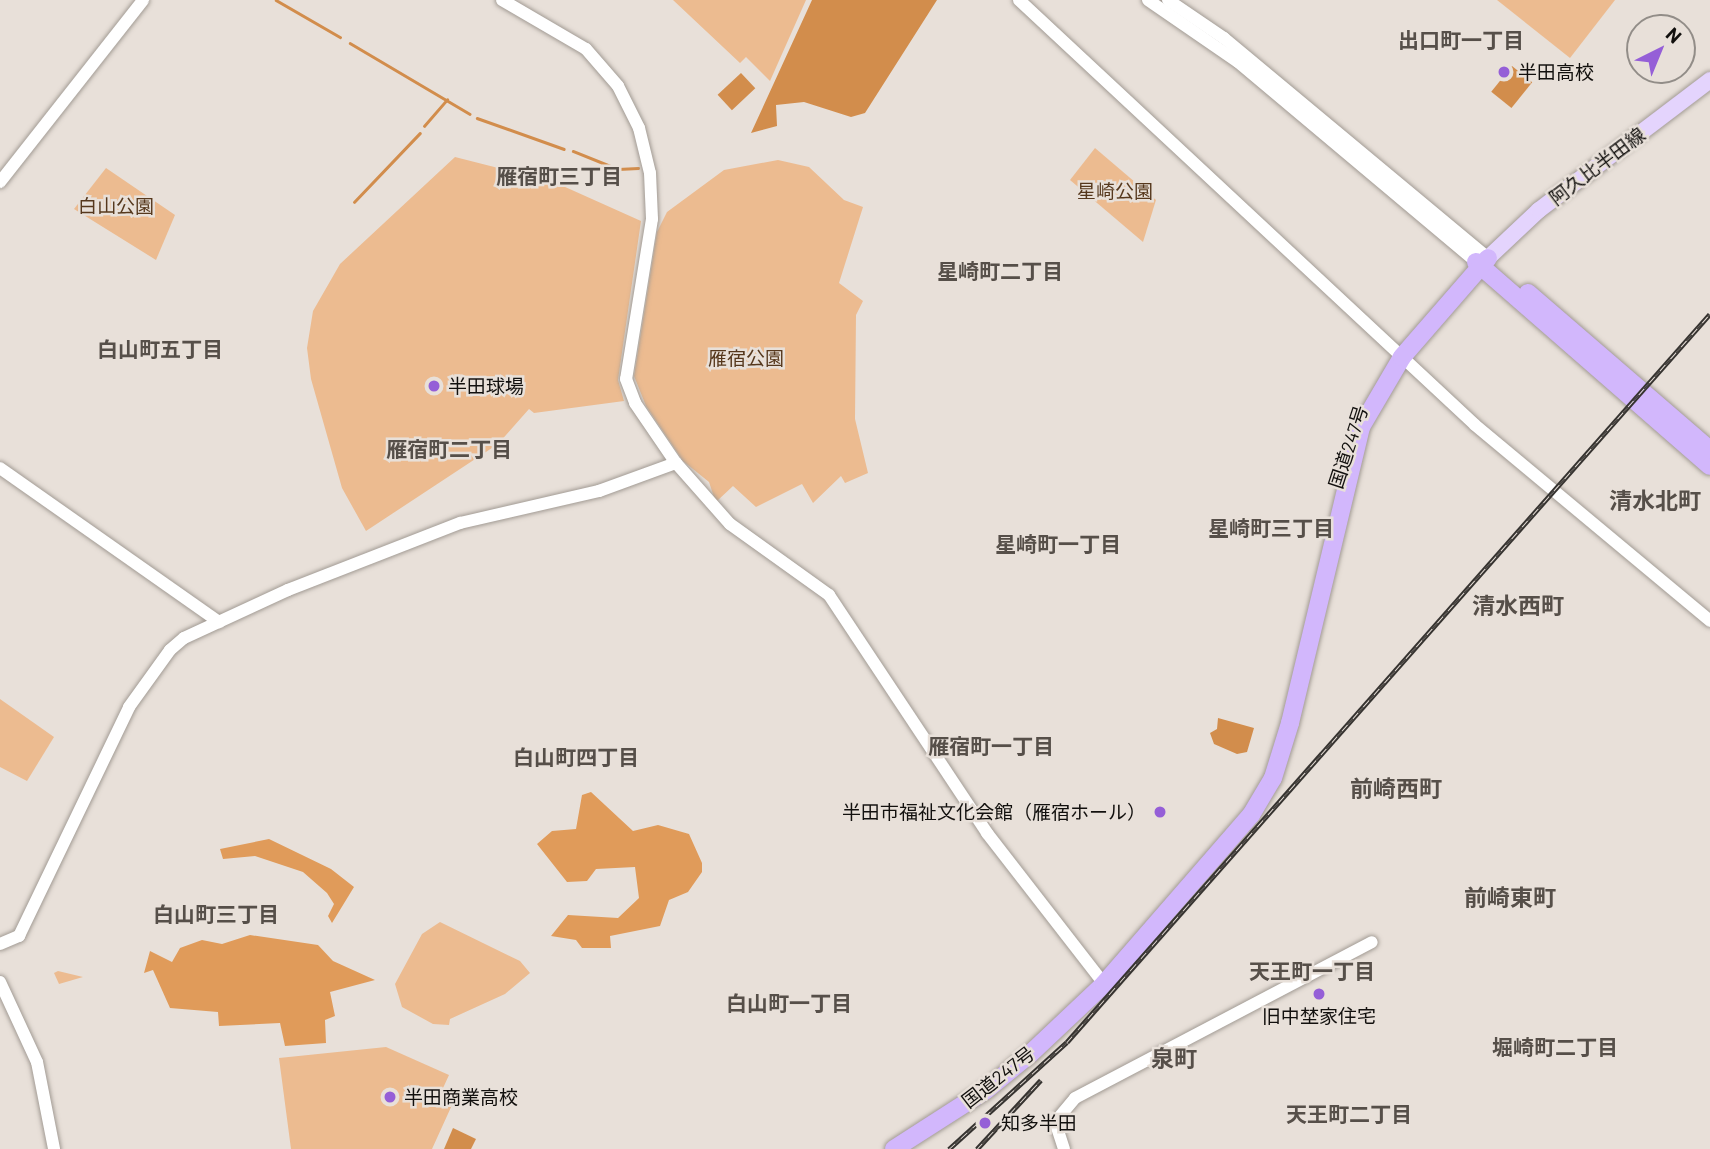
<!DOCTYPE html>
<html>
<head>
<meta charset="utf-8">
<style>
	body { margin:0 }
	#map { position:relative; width:1710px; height:1149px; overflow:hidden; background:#e8e0d9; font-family:Barlow,"Noto Sans JP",sans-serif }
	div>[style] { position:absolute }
	.green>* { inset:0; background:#ecbb90 }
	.forest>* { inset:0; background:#e09b5a }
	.water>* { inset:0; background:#d28d4c; transform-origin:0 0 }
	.stream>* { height:2.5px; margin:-1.25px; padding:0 1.25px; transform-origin:1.25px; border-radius:1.25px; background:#d28d4c }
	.roads { filter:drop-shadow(0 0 2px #a29b94) drop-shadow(0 0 2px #a29b94) }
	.minor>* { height:12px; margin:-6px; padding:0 6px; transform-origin:6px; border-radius:6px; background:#fff }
	.major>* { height:16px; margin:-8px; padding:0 8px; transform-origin:8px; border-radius:8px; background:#e4d4fd }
	.highway>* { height:18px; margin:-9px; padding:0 9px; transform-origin:9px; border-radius:9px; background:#d2b7fc }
	.rail>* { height:5px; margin-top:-2.5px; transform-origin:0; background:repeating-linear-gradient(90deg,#e8e0d9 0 8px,#363330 0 16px); box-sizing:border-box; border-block:2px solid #363330 }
	.dots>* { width:19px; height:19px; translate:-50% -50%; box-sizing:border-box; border:4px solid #e8e0d9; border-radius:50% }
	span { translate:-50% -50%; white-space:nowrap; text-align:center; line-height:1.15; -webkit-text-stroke:5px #e8e0d9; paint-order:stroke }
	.poi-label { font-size:19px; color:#12100e }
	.left { translate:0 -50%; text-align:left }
	.right { translate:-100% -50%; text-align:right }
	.street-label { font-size:19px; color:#12100e }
	.park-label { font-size:19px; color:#56381d }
	.neighbourhood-label { font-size:21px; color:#564f49; font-weight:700 }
	.quarter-label { font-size:23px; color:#564f49; font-weight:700 }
	.north { position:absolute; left:1626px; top:14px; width:70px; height:70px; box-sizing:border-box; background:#e8e0d9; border:2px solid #928d88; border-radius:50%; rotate:43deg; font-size:19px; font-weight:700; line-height:28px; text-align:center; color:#12100e }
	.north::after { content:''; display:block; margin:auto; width:24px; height:32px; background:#955fd7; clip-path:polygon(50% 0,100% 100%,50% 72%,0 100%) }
</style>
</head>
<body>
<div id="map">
	<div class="green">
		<div style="clip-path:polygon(673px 0,806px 0,770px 81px,746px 57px,740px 63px)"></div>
		<div style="clip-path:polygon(1497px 0,1615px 0,1570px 58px)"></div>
		<div style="clip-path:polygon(1095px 148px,1156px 200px,1143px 242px,1070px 180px)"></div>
		<div style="clip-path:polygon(455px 157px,554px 182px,641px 221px,618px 380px,624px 401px,534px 413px,529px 409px,498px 444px,366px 531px,342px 488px,311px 379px,307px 348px,313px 311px,340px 264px)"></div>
		<div style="clip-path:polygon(778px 160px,809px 167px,844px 200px,863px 207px,839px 283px,863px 301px,856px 315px,855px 419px,868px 473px,845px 483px,841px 476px,813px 503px,802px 484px,756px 507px,733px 486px,717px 501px,714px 497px,709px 482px,683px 461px,646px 406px,634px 376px,657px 232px,667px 212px,724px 170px)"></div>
		<div style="clip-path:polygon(106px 168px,175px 215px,156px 260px,74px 209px)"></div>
		<div style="clip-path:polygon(0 699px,54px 737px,27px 781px,0 767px)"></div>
		<div style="clip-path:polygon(440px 922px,520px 961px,530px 973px,505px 994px,450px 1019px,449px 1025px,433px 1024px,402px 1007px,395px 984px,422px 934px)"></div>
		<div style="clip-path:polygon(58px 971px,83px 977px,59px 984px,54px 973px)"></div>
		<div style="clip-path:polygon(386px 1047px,449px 1075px,438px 1099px,452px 1105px,432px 1149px,291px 1149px,279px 1058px)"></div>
	</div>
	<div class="forest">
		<div style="clip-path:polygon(591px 792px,633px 831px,658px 825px,689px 834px,702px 863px,702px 872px,688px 892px,669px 900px,660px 926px,610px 936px,611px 948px,582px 948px,576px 940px,551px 936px,568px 915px,618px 918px,639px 898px,635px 867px,596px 869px,587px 881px,567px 882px,537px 844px,552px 831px,576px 829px,582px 795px)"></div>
		<div style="clip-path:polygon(269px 839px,331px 869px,354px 887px,332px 923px,328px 916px,334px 904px,327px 893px,303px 872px,255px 856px,223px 859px,220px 849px)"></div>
		<div style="clip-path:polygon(250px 935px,318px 945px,333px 961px,375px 980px,330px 992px,335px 1016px,325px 1020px,326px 1043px,285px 1046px,280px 1023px,219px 1026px,218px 1012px,170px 1008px,153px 970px,144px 973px,150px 951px,172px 962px,180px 948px,202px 940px,222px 944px)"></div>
	</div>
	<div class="water">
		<div style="clip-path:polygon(812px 0,937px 0,865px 113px,851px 117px,804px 102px,776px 105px,777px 126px,751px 133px)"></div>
		<div style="left:1512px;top:66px;width:26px;height:33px;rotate:39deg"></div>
		<div style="left:741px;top:73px;width:21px;height:32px;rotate:47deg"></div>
		<div style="clip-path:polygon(1218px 718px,1254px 728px,1247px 752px,1237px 754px,1214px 744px,1210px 733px,1217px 729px)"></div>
		<div style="clip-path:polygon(453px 1128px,476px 1139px,471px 1149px,444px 1149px)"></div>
	</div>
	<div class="stream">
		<div style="left:276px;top:0;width:74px;rotate:30deg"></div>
		<div style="left:350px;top:43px;width:139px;rotate:30.6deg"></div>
		<div style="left:477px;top:118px;width:92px;rotate:19.6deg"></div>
		<div style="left:424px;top:126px;width:35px;rotate:-49deg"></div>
		<div style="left:573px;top:151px;width:48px;rotate:21.8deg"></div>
		<div style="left:618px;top:169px;width:20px;rotate:-3deg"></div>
		<div style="left:354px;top:202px;width:95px;rotate:-46.3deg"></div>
	</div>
	<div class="roads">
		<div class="minor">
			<div style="left:502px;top:0;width:97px;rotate:30.3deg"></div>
			<div style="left:586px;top:49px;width:49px;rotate:49.1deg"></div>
			<div style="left:618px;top:86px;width:47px;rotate:63.4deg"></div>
			<div style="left:639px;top:128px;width:46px;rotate:76.3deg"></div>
			<div style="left:650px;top:173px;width:46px;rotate:87.5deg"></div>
			<div style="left:652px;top:219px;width:162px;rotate:99.2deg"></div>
			<div style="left:626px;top:379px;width:26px;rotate:69deg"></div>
			<div style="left:635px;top:403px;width:73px;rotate:55.7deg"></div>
			<div style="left:676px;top:463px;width:81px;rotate:48.5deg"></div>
			<div style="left:730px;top:524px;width:122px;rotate:35.6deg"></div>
			<div style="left:829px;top:595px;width:286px;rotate:56.4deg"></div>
			<div style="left:987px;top:833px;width:191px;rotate:52.2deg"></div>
			<div style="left:1019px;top:0;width:623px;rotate:42.98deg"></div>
			<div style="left:1475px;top:425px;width:306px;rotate:39.8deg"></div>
			<div style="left:1148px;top:0;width:109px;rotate:34.6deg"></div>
			<div style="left:1238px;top:62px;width:311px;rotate:40deg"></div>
			<div style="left:1168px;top:0;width:68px;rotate:34.2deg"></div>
			<div style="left:1224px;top:38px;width:344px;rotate:39.8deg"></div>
			<div style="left:0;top:182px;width:231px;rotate:-51.8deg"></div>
			<div style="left:0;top:468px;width:268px;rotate:35.1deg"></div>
			<div style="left:0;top:944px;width:21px;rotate:-23deg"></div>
			<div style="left:19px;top:936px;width:254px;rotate:-64.3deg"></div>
			<div style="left:129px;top:707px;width:70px;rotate:-54.3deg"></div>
			<div style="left:170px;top:650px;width:18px;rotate:-41deg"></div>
			<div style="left:184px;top:638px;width:115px;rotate:-24.8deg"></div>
			<div style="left:288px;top:590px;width:185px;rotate:-21.3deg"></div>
			<div style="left:460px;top:523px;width:143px;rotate:-13deg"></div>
			<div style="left:599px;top:491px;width:82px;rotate:-20deg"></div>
			<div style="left:0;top:982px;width:88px;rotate:65.2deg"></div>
			<div style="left:37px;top:1062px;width:89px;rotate:78.9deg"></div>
			<div style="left:1064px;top:1149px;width:28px;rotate:-108deg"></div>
			<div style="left:1055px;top:1122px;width:31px;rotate:-50deg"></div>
			<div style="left:1075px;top:1098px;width:335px;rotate:-27.7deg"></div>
		</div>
		<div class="major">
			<div style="left:1488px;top:258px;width:70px;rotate:-43.3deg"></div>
			<div style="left:1539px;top:210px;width:215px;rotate:-37.2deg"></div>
		</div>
		<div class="highway">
			<div style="left:1476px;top:262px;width:310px;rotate:41.1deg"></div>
			<div style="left:1528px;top:293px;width:240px;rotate:40.8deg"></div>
			<div style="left:894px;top:1149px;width:109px;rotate:-32.7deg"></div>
			<div style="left:986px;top:1090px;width:57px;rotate:-39.3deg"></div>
			<div style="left:1030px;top:1054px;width:102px;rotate:-43.4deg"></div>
			<div style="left:1104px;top:984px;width:224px;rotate:-49deg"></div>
			<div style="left:1251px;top:815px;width:43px;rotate:-59.3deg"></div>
			<div style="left:1273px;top:778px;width:58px;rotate:-72.8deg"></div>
			<div style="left:1290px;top:723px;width:304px;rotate:-76.5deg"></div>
			<div style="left:1361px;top:427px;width:81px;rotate:-59.6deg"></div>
			<div style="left:1402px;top:357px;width:131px;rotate:-49deg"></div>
		</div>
	</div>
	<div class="rail">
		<div style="left:949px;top:1149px;width:159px;rotate:-42.2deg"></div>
		<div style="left:1067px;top:1042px;width:971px;rotate:-48.55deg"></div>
		<div style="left:977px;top:1149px;width:94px;rotate:-47.2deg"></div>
	</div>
	<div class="dots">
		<div style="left:1504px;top:72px;background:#955fd7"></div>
		<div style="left:434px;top:386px;background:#955fd7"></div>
		<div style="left:1160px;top:812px;background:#955fd7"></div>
		<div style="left:1319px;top:994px;background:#955fd7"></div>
		<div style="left:390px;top:1097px;background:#955fd7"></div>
		<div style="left:985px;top:1123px;background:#955fd7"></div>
	</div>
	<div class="poi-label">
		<span class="left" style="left:1518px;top:72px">半田高校</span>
		<span class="left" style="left:448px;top:386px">半田球場</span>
		<span class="right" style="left:1146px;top:812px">半田市福祉文化会館（雁宿ホール）</span>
		<span style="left:1319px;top:1016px">旧中埜家住宅</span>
		<span class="left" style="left:404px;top:1097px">半田商業高校</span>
		<span class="left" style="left:1001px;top:1123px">知多半田</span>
	</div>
	<div class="street-label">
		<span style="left:1597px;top:166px;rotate:-37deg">阿久比半田線</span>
		<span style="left:1348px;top:447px;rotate:-72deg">国道247号</span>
		<span style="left:998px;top:1077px;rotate:-38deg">国道247号</span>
	</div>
	<div class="park-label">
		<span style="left:1115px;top:191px">星崎公園</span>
		<span style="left:116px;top:206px">白山公園</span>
		<span style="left:746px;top:358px">雁宿公園</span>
	</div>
	<div class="neighbourhood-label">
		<span style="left:1461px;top:40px">出口町一丁目</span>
		<span style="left:559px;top:176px">雁宿町三丁目</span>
		<span style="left:1000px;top:271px">星崎町二丁目</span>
		<span style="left:160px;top:349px">白山町五丁目</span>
		<span style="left:449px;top:449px">雁宿町二丁目</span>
		<span style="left:1271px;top:528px">星崎町三丁目</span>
		<span style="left:1058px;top:544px">星崎町一丁目</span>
		<span style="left:991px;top:746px">雁宿町一丁目</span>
		<span style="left:576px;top:757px">白山町四丁目</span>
		<span style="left:216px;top:914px">白山町三丁目</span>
		<span style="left:1312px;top:971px">天王町一丁目</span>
		<span style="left:789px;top:1003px">白山町一丁目</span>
		<span style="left:1555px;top:1047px">堀崎町二丁目</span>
		<span style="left:1349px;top:1114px">天王町二丁目</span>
	</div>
	<div class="quarter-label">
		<span style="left:1655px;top:500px">清水北町</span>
		<span style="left:1518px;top:605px">清水西町</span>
		<span style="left:1396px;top:788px">前崎西町</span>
		<span style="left:1510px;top:897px">前崎東町</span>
		<span style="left:1174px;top:1058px">泉町</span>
	</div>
	<div class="north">N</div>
</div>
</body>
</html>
